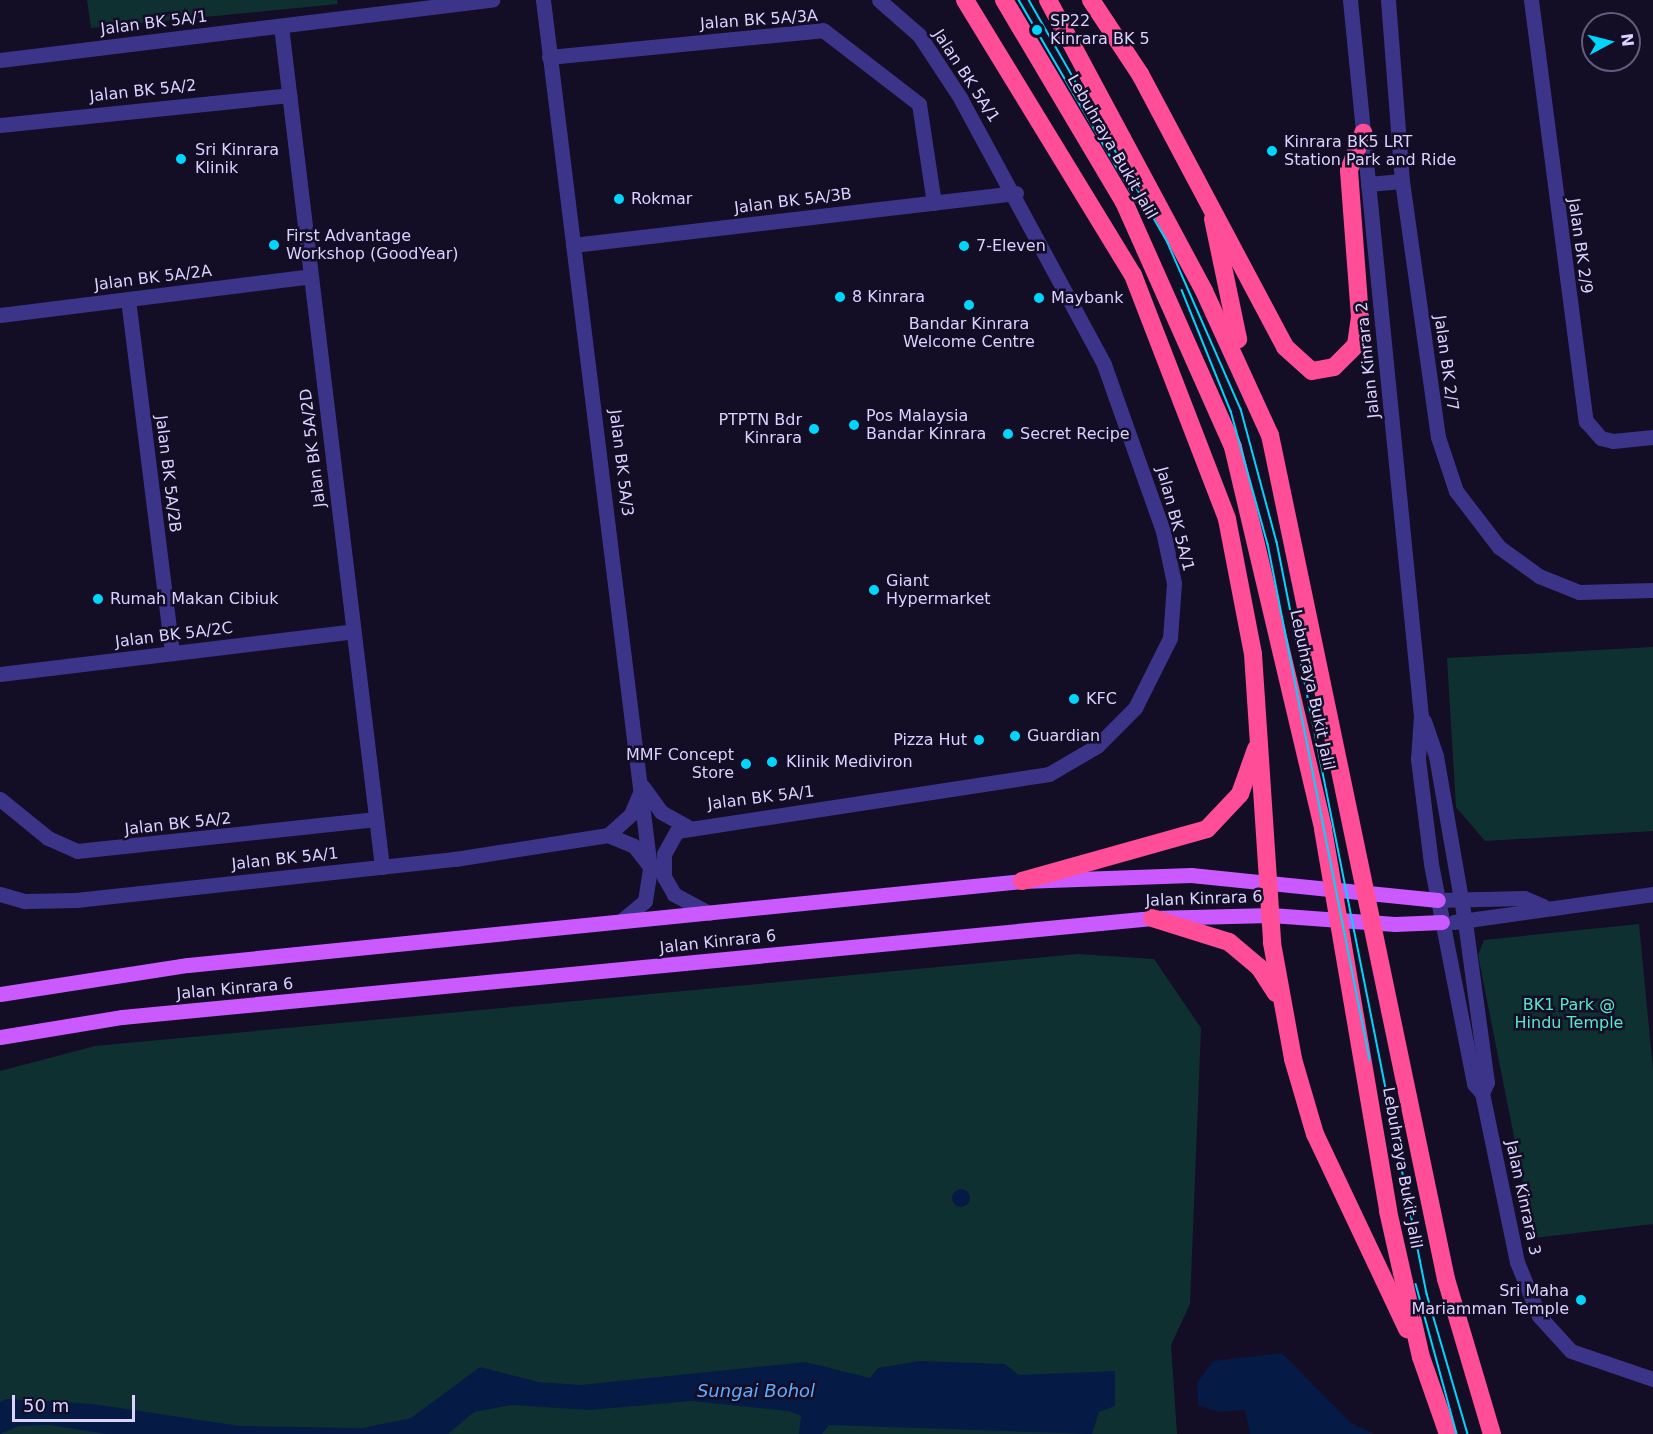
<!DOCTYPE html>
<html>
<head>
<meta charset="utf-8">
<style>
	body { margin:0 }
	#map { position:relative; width:1653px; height:1434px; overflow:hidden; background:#130d26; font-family:"DejaVu Sans",sans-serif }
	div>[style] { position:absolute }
	.green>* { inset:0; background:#0f3030 }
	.water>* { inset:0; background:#061a46 }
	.round { border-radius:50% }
	.minor>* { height:15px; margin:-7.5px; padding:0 7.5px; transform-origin:7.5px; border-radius:7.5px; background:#3c3489 }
	.major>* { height:15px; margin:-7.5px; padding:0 7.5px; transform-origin:7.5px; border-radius:7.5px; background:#ca59ff }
	.highway>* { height:18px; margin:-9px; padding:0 9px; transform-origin:9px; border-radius:9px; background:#ff4d98 }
	.tram>* { height:1.5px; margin:-0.75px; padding:0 0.75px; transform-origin:0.75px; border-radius:0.75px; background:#00d6fd }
	.dots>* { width:16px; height:16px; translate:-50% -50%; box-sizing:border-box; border:3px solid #130d26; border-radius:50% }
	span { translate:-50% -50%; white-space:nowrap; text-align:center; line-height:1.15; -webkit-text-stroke:5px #130d26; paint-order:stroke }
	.street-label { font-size:16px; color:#dad2ff }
	.poi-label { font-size:16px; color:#dad2ff }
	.left { translate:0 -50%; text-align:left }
	.right { translate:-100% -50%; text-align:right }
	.park-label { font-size:16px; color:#55e8cc }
	.water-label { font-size:18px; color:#60acff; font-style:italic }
	.north { position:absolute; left:1581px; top:12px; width:60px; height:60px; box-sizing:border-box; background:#130d26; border:2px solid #635c7d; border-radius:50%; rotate:83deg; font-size:16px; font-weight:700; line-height:24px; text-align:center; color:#dad2ff }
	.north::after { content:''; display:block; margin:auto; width:21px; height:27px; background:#00d6fd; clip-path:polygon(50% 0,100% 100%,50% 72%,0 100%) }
	.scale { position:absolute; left:12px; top:1395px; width:123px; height:27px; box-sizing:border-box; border:3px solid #dad2ff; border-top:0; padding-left:8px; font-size:18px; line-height:21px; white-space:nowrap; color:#dad2ff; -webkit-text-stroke:4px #130d26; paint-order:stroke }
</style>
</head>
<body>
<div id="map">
	<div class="green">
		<div style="clip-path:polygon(87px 0,337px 0,338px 4px,91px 28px)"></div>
		<div style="clip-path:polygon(1653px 647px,1653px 831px,1485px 841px,1456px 807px,1447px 658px)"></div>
		<div style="clip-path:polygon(1639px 924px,1653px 1070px,1653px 1224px,1534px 1238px,1478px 955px,1484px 940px)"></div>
		<div style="clip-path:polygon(1078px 954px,1154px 959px,1201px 1028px,1190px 1304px,1171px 1345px,1177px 1434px,0 1434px,0 1071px,95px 1046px)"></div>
	</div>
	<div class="water">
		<div class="round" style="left:952px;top:1189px;width:18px;height:18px"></div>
		<div style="clip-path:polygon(1282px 1353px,1351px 1423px,1374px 1434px,1250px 1434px,1245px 1410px,1218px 1412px,1198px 1405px,1197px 1383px,1213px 1361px)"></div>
		<div style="clip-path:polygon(920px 1361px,1005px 1364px,1019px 1375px,1115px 1371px,1115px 1406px,1099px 1412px,1092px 1434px,829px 1425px,822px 1434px,799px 1434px,801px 1416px,789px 1411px,691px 1401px,590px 1410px,512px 1405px,474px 1412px,448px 1434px,106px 1434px,49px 1425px,19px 1426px,0 1434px,0 1402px,6px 1399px,93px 1404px,240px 1426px,362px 1428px,411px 1418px,480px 1367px,538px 1382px,580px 1385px,806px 1362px,870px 1378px,878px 1368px)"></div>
	</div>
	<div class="minor">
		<div style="left:543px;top:0;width:876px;rotate:82.98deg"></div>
		<div style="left:650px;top:869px;width:32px;rotate:99deg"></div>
		<div style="left:645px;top:901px;width:30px;rotate:140deg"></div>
		<div style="left:1350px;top:0;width:720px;rotate:84.34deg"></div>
		<div style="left:1421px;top:716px;width:43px;rotate:94deg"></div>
		<div style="left:1418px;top:759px;width:106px;rotate:82.9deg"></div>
		<div style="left:1431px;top:864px;width:224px;rotate:78.9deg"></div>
		<div style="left:1474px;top:1084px;width:12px;rotate:48deg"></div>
		<div style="left:1482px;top:1093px;width:173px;rotate:78.3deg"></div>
		<div style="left:1517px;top:1262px;width:58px;rotate:67.8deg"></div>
		<div style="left:1539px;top:1316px;width:47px;rotate:47.6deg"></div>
		<div style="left:1571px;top:1351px;width:87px;rotate:18.9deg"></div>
		<div style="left:1388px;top:0;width:182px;rotate:85.6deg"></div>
		<div style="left:1402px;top:181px;width:259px;rotate:82deg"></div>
		<div style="left:1438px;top:437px;width:57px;rotate:71.6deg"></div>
		<div style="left:1456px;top:491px;width:71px;rotate:52.5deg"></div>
		<div style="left:1499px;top:547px;width:49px;rotate:35.9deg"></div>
		<div style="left:1539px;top:576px;width:43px;rotate:21.8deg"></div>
		<div style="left:1579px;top:592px;width:74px;rotate:-1.5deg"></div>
		<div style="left:1531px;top:0;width:425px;rotate:82.6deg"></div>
		<div style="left:1586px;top:421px;width:23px;rotate:49deg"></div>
		<div style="left:1601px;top:438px;width:12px;rotate:14deg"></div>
		<div style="left:1613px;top:441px;width:40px;rotate:-5.7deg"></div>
		<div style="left:281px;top:26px;width:847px;rotate:83.15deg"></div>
		<div style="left:549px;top:57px;width:275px;rotate:-5.6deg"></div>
		<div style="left:823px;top:30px;width:121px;rotate:37.6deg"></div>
		<div style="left:919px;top:104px;width:100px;rotate:81.4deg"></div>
		<div style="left:0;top:60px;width:496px;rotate:-7deg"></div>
		<div style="left:0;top:125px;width:291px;rotate:-5.9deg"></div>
		<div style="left:1368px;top:184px;width:34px;rotate:-5deg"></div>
		<div style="left:573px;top:245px;width:446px;rotate:-6.7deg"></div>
		<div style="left:128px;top:299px;width:357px;rotate:82.9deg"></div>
		<div style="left:0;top:315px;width:313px;rotate:-7.1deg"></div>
		<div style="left:0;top:674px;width:356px;rotate:-6.9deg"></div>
		<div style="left:1424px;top:721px;width:37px;rotate:71deg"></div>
		<div style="left:1436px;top:756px;width:169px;rotate:80.1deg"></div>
		<div style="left:1465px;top:922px;width:162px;rotate:82.2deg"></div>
		<div style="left:1487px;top:1082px;width:12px;rotate:114deg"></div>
		<div style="left:643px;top:787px;width:31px;rotate:54deg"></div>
		<div style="left:661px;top:812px;width:29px;rotate:29deg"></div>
		<div style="left:0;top:799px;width:62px;rotate:39.1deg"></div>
		<div style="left:48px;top:838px;width:32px;rotate:24deg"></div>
		<div style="left:77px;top:851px;width:301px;rotate:-6.1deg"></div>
		<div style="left:608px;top:835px;width:31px;rotate:-42deg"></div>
		<div style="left:631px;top:814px;width:23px;rotate:-67deg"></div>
		<div style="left:0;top:894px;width:26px;rotate:16deg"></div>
		<div style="left:25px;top:901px;width:51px;rotate:-1.1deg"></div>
		<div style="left:76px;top:900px;width:381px;rotate:-6.2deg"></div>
		<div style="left:455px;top:859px;width:155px;rotate:-8.9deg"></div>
		<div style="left:608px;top:835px;width:28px;rotate:23deg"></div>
		<div style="left:634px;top:846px;width:23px;rotate:52deg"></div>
		<div style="left:1438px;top:900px;width:86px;rotate:-1.3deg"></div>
		<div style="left:1524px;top:898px;width:21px;rotate:23deg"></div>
		<div style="left:709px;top:913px;width:40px;rotate:-152deg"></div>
		<div style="left:674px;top:894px;width:20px;rotate:-120deg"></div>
		<div style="left:664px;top:877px;width:23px;rotate:-90deg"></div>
		<div style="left:664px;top:854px;width:26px;rotate:-61deg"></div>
		<div style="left:677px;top:831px;width:376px;rotate:-8.7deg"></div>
		<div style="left:1049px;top:774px;width:56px;rotate:-30.3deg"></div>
		<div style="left:1097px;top:746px;width:54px;rotate:-45deg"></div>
		<div style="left:1135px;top:708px;width:78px;rotate:-63.4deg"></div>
		<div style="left:1170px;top:638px;width:55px;rotate:-85.8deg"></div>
		<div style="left:1174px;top:583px;width:53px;rotate:-101.9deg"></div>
		<div style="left:1163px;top:531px;width:177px;rotate:-109.5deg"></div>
		<div style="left:1104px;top:364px;width:301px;rotate:-118.4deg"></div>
		<div style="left:961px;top:99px;width:77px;rotate:-123.3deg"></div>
		<div style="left:919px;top:35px;width:53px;rotate:-138.8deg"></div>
		<div style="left:1454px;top:922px;width:201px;rotate:-8deg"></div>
	</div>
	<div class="major">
		<div style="left:0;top:994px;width:190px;rotate:-8.8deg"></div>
		<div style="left:188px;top:965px;width:838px;rotate:-5.75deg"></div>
		<div style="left:1022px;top:881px;width:169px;rotate:-2deg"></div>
		<div style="left:1191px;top:875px;width:248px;rotate:5.8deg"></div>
		<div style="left:0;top:1037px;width:124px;rotate:-9.3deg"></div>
		<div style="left:122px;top:1017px;width:1035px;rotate:-5.49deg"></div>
		<div style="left:1152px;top:918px;width:119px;rotate:-1.4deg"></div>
		<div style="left:1271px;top:915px;width:124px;rotate:4.2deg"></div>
		<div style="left:1395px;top:924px;width:47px;rotate:-2.4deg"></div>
	</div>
	<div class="highway">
		<div style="left:965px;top:0;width:322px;rotate:58.6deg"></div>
		<div style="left:1133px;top:275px;width:261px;rotate:68.9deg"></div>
		<div style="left:1227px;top:519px;width:137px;rotate:79.1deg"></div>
		<div style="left:1253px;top:654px;width:290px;rotate:86.2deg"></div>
		<div style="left:1272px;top:943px;width:118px;rotate:79.7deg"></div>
		<div style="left:1293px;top:1059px;width:78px;rotate:73.7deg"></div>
		<div style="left:1315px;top:1134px;width:216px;rotate:64.7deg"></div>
		<div style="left:1004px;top:0;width:235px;rotate:59.3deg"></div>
		<div style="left:1124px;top:202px;width:268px;rotate:66deg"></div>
		<div style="left:1233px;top:447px;width:392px;rotate:76.7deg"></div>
		<div style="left:1323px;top:829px;width:387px;rotate:80.3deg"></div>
		<div style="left:1388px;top:1211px;width:150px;rotate:77.3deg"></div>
		<div style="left:1421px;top:1357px;width:82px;rotate:70.7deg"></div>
		<div style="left:1048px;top:0;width:330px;rotate:61.8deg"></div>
		<div style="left:1204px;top:291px;width:158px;rotate:65.4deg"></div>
		<div style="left:1270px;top:435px;width:862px;rotate:78.22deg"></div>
		<div style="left:1446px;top:1279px;width:162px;rotate:73.5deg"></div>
		<div style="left:1091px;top:0;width:89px;rotate:56.5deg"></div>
		<div style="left:1140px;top:74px;width:309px;rotate:62deg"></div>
		<div style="left:1285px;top:347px;width:36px;rotate:42deg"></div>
		<div style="left:1312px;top:371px;width:22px;rotate:-10deg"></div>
		<div style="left:1334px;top:367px;width:31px;rotate:-45deg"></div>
		<div style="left:1356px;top:345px;width:28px;rotate:-82deg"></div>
		<div style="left:1360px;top:317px;width:147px;rotate:-94.3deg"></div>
		<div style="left:1349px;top:170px;width:40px;rotate:-69deg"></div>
		<div style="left:1213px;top:219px;width:123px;rotate:78.2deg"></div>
		<div style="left:1022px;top:881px;width:192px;rotate:-15.7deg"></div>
		<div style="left:1207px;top:829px;width:48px;rotate:-46.7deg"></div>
		<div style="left:1240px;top:794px;width:48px;rotate:-70.4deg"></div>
		<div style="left:1152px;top:918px;width:81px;rotate:17.3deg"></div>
		<div style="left:1229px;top:942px;width:39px;rotate:40deg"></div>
		<div style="left:1259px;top:967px;width:31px;rotate:57deg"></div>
	</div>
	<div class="tram">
		<div style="left:1019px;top:0;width:234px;rotate:59.7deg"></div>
		<div style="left:1029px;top:0;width:280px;rotate:60.2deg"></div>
		<div style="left:1168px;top:243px;width:181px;rotate:66.3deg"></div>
		<div style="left:1241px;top:409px;width:138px;rotate:74.9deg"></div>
		<div style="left:1277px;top:542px;width:767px;rotate:78.72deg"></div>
		<div style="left:1427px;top:1294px;width:146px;rotate:73.7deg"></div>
		<div style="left:1182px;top:290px;width:131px;rotate:68deg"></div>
		<div style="left:1231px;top:411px;width:138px;rotate:74.5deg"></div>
		<div style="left:1268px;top:544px;width:526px;rotate:78.82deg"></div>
		<div style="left:1416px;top:1284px;width:156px;rotate:74.7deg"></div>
	</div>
	<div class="dots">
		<div style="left:1037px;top:30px;background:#00d6fd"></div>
		<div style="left:1272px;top:151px;background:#00d6fd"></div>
		<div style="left:181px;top:159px;background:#00d6fd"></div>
		<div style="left:619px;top:199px;background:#00d6fd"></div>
		<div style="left:274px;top:245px;background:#00d6fd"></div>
		<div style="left:964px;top:246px;background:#00d6fd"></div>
		<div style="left:840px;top:297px;background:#00d6fd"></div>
		<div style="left:1039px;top:298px;background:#00d6fd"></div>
		<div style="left:969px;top:305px;background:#00d6fd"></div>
		<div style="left:854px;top:425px;background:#00d6fd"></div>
		<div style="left:814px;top:429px;background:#00d6fd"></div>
		<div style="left:1008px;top:434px;background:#00d6fd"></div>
		<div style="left:874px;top:590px;background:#00d6fd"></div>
		<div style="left:98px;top:599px;background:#00d6fd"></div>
		<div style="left:1074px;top:699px;background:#00d6fd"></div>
		<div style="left:1015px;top:736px;background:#00d6fd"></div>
		<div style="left:979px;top:740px;background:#00d6fd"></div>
		<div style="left:772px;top:762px;background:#00d6fd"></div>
		<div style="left:746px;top:764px;background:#00d6fd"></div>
		<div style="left:1581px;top:1300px;background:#00d6fd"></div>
	</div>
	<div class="street-label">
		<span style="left:759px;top:20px;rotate:-4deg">Jalan BK 5A/3A</span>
		<span style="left:154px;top:23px;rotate:-7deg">Jalan BK 5A/1</span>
		<span style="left:966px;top:76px;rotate:57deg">Jalan BK 5A/1</span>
		<span style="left:143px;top:91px;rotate:-6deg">Jalan BK 5A/2</span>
		<span style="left:1112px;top:147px;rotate:60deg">Lebuhraya Bukit Jalil</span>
		<span style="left:793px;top:201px;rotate:-7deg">Jalan BK 5A/3B</span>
		<span style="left:1580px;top:246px;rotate:82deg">Jalan BK 2/9</span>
		<span style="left:153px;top:278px;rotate:-7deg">Jalan BK 5A/2A</span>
		<span style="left:1368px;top:360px;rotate:-96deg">Jalan Kinrara 2</span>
		<span style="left:1446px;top:363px;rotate:82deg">Jalan BK 2/7</span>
		<span style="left:313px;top:448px;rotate:-97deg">Jalan BK 5A/2D</span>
		<span style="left:621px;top:463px;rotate:83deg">Jalan BK 5A/3</span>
		<span style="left:168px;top:474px;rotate:83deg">Jalan BK 5A/2B</span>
		<span style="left:1175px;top:519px;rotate:75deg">Jalan BK 5A/1</span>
		<span style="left:174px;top:635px;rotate:-7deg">Jalan BK 5A/2C</span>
		<span style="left:1312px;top:690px;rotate:78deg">Lebuhraya Bukit Jalil</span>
		<span style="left:761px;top:798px;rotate:-7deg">Jalan BK 5A/1</span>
		<span style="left:178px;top:824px;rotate:-6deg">Jalan BK 5A/2</span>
		<span style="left:285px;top:859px;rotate:-6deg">Jalan BK 5A/1</span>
		<span style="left:1204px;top:899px;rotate:-2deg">Jalan Kinrara 6</span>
		<span style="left:718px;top:942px;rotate:-6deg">Jalan Kinrara 6</span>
		<span style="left:235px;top:989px;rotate:-5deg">Jalan Kinrara 6</span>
		<span style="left:1402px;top:1168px;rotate:80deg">Lebuhraya Bukit Jalil</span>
		<span style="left:1523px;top:1198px;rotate:78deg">Jalan Kinrara 3</span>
	</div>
	<div class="poi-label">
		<span class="left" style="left:1050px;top:30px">SP22<br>Kinrara BK 5</span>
		<span class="left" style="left:1284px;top:151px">Kinrara BK5 LRT<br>Station Park and Ride</span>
		<span class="left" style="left:195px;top:159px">Sri Kinrara<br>Klinik</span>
		<span class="left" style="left:631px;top:199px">Rokmar</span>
		<span class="left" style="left:286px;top:245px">First Advantage<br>Workshop (GoodYear)</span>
		<span class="left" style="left:976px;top:246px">7-Eleven</span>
		<span class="left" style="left:852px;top:297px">8 Kinrara</span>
		<span class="left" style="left:1051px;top:298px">Maybank</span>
		<span style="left:969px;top:333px">Bandar Kinrara<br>Welcome Centre</span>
		<span class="left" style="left:866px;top:425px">Pos Malaysia<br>Bandar Kinrara</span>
		<span class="right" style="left:802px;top:429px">PTPTN Bdr<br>Kinrara</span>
		<span class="left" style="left:1020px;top:434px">Secret Recipe</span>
		<span class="left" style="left:886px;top:590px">Giant<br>Hypermarket</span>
		<span class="left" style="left:110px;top:599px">Rumah Makan Cibiuk</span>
		<span class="left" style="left:1086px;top:699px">KFC</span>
		<span class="left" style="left:1027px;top:736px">Guardian</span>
		<span class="right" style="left:967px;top:740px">Pizza Hut</span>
		<span class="right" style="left:734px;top:764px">MMF Concept<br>Store</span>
		<span class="left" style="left:786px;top:762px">Klinik Mediviron</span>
		<span class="right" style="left:1569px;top:1300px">Sri Maha<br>Mariamman Temple</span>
	</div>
	<div class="park-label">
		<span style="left:1569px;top:1014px">BK1 Park @<br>Hindu Temple</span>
	</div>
	<div class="water-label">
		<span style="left:756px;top:1391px">Sungai Bohol</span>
	</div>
	<div class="north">N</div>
	<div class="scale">50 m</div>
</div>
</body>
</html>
